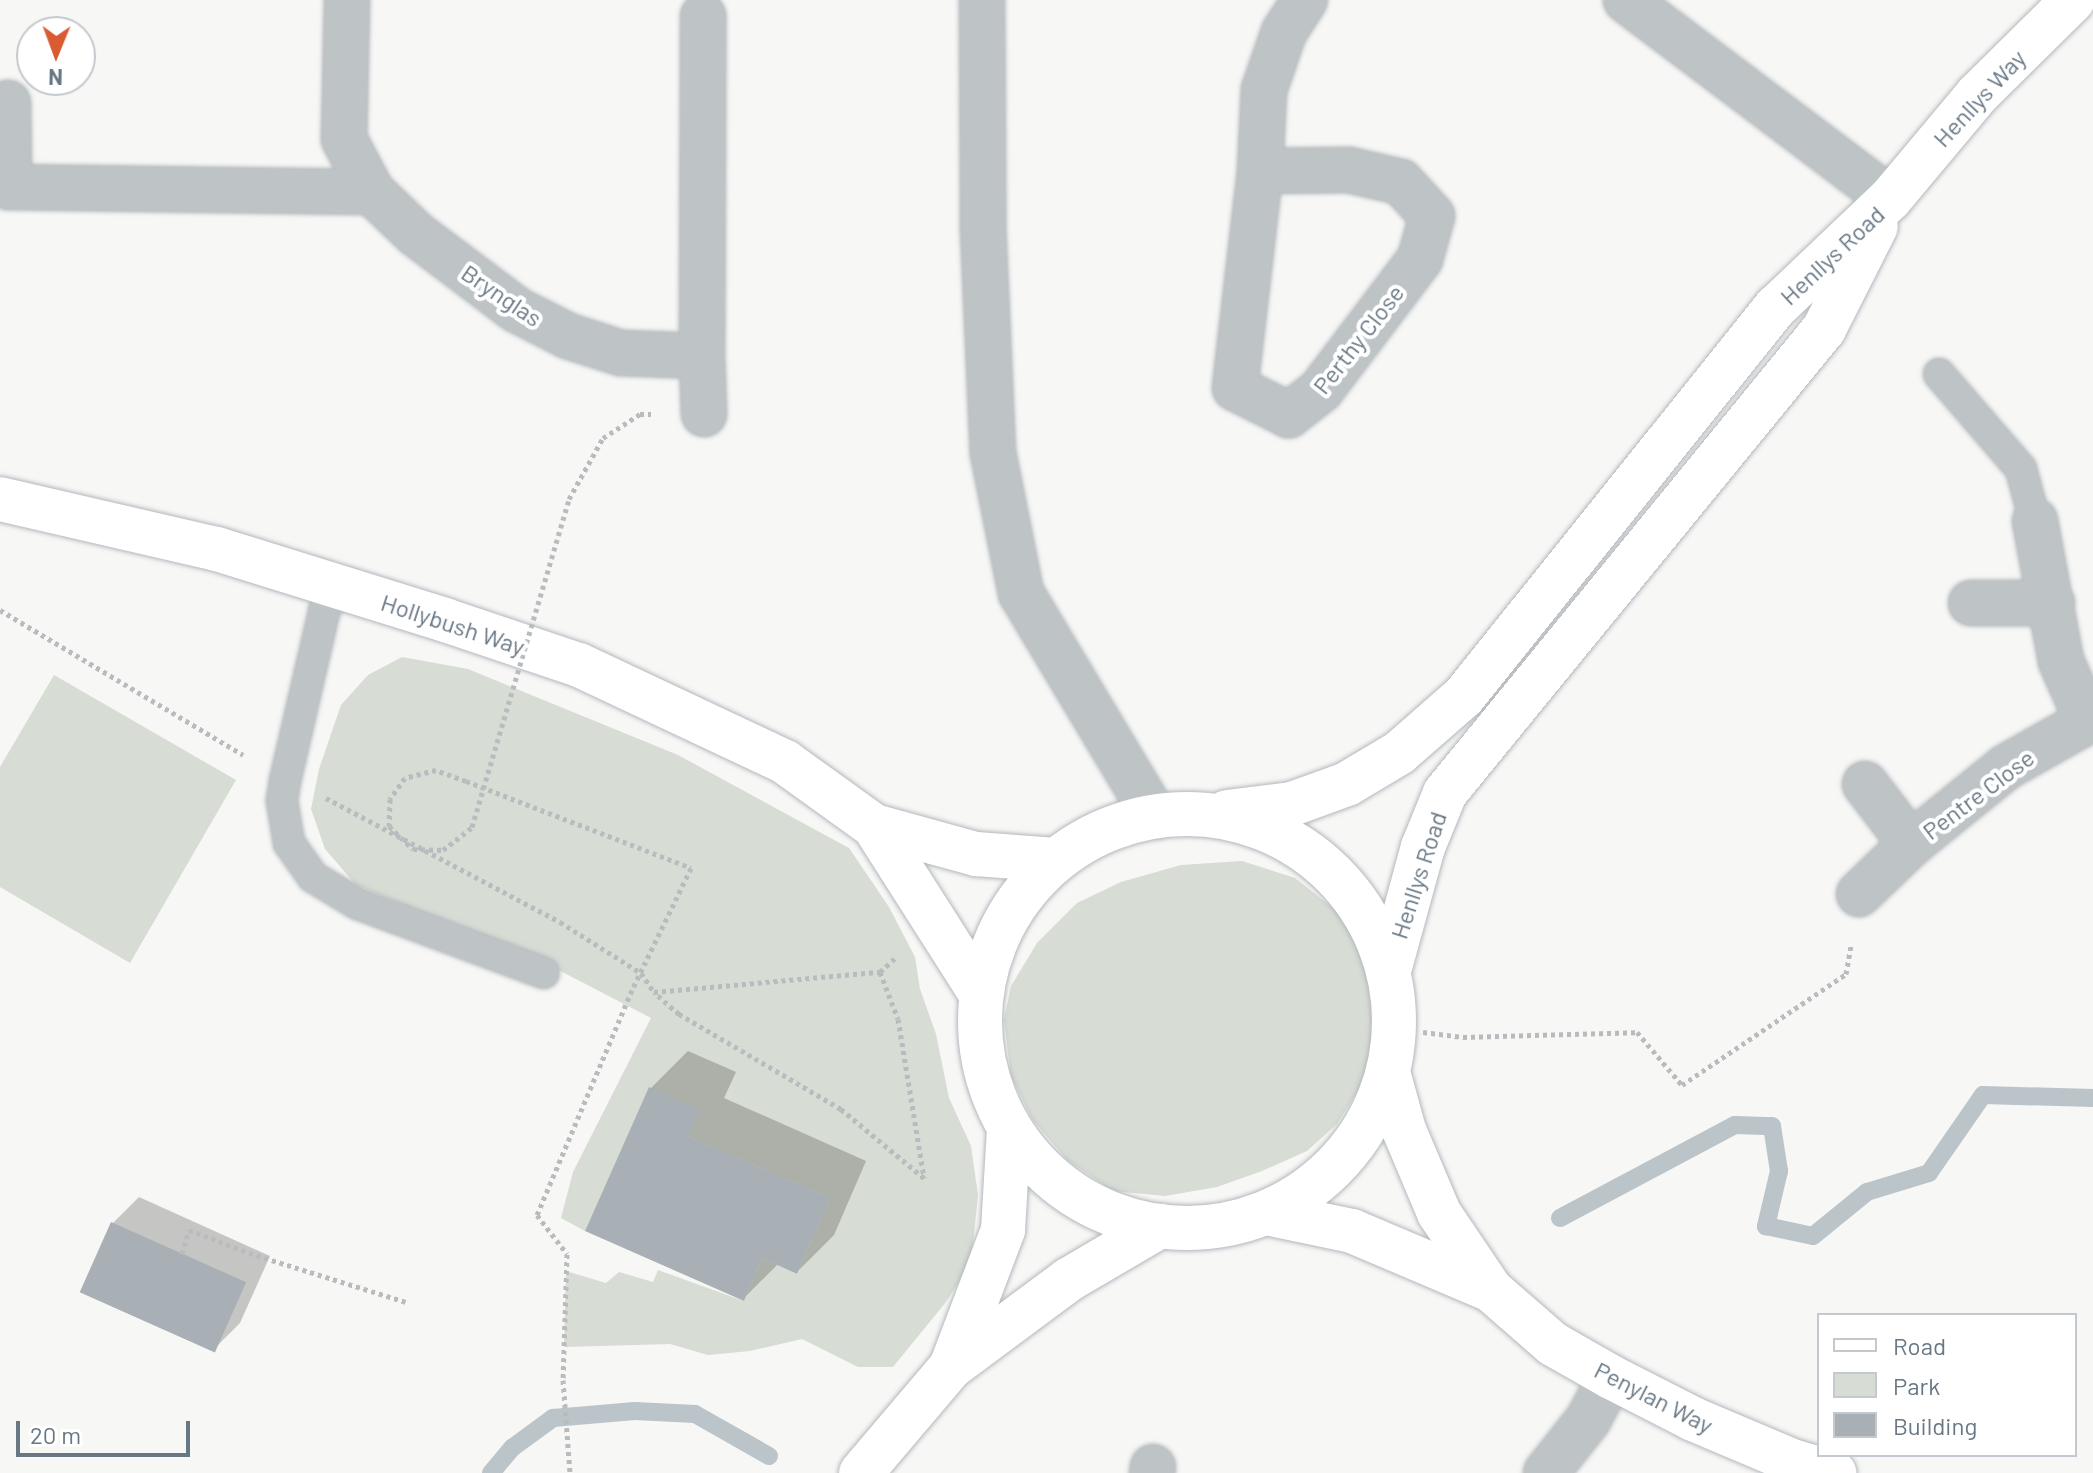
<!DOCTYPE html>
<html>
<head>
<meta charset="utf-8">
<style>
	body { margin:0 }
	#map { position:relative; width:2093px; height:1473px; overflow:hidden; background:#f7f7f5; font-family:Barlow,sans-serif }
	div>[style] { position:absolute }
	.green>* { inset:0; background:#d7dcd4 }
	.shadow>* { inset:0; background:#0003 }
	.stream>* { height:18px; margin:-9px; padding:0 9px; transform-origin:9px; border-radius:9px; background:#bac4c9 }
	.building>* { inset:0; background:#a8b0b5; transform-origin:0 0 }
	.path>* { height:5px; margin-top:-2.5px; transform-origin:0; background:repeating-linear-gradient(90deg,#b9bcbe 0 4px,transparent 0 8px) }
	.roads { filter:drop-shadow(0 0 2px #b3b8bd) drop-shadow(0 0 2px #b3b8bd) }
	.lane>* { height:30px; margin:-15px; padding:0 15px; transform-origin:15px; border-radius:15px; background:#bec3c6 }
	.street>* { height:44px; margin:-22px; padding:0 22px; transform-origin:22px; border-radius:22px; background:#bec3c6 }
	.secondary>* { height:44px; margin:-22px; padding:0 22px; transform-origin:22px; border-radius:22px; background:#fff }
	.secondary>.ring { margin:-22px; padding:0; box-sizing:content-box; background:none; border:44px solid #fff; border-radius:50% }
	.path-bridge>* { height:5px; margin-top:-2.5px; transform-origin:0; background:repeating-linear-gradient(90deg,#b9bcbe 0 4px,transparent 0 8px) }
	span { translate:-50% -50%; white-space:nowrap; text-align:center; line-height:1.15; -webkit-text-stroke:8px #fff; paint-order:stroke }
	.street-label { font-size:24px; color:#687784 }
	.legend { position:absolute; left:1817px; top:1313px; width:260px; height:144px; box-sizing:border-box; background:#fff; border:2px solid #c3c9ce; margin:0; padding:10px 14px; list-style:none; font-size:24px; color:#687784 }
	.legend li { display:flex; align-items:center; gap:16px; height:40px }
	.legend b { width:40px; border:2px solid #c3c9ce }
	.north { position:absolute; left:16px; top:16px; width:80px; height:80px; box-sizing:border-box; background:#fff; border:2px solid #c3c9ce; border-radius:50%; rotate:181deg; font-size:22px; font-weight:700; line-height:32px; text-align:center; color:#687784 }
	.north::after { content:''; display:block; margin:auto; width:28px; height:36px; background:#d95b32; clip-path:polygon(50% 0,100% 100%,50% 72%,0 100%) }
	.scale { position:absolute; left:16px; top:1421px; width:174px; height:36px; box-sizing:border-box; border:4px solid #687784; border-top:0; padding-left:10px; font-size:24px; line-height:28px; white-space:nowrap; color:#687784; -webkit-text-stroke:6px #fff; paint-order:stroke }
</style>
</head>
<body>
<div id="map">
	<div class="green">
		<div style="clip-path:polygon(402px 657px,468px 669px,678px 755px,849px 848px,889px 907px,915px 957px,920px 989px,936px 1034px,949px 1098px,971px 1146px,978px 1195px,971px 1263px,946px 1302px,893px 1367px,858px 1367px,802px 1339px,750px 1351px,708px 1355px,670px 1344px,564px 1347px,566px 1271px,606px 1283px,619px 1272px,653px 1282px,658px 1270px,744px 1301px,762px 1258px,797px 1274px,830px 1198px,688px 1136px,699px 1110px,649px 1088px,585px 1231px,561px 1218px,573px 1172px,651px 1018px,547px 964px,356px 885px,325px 849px,311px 809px,319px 769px,341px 705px,368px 675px)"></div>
		<div style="clip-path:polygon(54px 675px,236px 780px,130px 963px,0 887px,0 767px)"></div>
		<div style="clip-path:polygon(1242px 861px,1295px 878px,1337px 911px,1364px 955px,1376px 1005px,1373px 1052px,1359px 1089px,1337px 1124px,1307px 1151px,1262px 1171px,1217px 1187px,1165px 1196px,1113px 1191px,1067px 1160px,1032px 1119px,1011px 1076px,1004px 1020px,1011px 986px,1037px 943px,1077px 903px,1121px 882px,1181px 865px)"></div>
	</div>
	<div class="shadow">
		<div style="clip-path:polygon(688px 1051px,736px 1072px,724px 1098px,866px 1161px,834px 1235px,797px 1272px,778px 1264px,744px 1298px,650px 1089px)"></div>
		<div style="clip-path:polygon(139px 1197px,270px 1256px,240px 1323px,214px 1349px,113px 1223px)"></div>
	</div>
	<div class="stream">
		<div style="left:1560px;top:1218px;width:198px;rotate:-28deg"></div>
		<div style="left:1735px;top:1125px;width:37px;rotate:2deg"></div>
		<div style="left:1772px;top:1126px;width:46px;rotate:81.2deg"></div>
		<div style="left:1779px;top:1171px;width:57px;rotate:103.3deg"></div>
		<div style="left:1766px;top:1226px;width:48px;rotate:12deg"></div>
		<div style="left:1813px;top:1236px;width:70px;rotate:-39.2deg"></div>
		<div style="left:1867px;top:1192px;width:65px;rotate:-17deg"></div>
		<div style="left:1929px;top:1173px;width:95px;rotate:-55.3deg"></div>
		<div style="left:1983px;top:1095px;width:110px;rotate:1.6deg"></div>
		<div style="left:491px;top:1473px;width:33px;rotate:-50deg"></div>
		<div style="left:512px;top:1448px;width:51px;rotate:-36.2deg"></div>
		<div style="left:553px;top:1418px;width:82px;rotate:-4.9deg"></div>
		<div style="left:635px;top:1411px;width:60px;rotate:2.9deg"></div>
		<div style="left:695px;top:1414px;width:85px;rotate:29.6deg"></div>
	</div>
	<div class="building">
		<div style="clip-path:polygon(649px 1087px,700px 1110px,688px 1136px,830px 1198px,797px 1274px,762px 1258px,744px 1301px,585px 1231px)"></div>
		<div style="left:111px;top:1222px;width:148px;height:77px;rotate:24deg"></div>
	</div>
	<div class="path">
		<div style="left:569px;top:499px;width:70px;rotate:-60.9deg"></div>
		<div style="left:603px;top:438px;width:44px;rotate:-33deg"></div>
		<div style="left:640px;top:414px;width:11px"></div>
		<div style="left:0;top:610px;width:283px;rotate:30.8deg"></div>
		<div style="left:466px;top:781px;width:241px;rotate:21.1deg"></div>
		<div style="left:691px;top:868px;width:136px;rotate:115.8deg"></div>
		<div style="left:632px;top:990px;width:244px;rotate:112.9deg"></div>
		<div style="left:537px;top:1215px;width:49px;rotate:52.4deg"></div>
		<div style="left:567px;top:1254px;width:126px;rotate:91.8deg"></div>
		<div style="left:563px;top:1380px;width:93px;rotate:85.7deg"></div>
		<div style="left:326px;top:798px;width:265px;rotate:27.9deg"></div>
		<div style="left:560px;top:922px;width:96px;rotate:32.2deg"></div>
		<div style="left:641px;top:973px;width:23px;rotate:56deg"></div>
		<div style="left:654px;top:992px;width:227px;rotate:-5.1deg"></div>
		<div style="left:880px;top:972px;width:50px;rotate:69deg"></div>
		<div style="left:898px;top:1019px;width:161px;rotate:80.7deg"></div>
		<div style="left:924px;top:1178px;width:108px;rotate:-140.3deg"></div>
		<div style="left:841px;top:1109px;width:188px;rotate:-149.6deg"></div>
		<div style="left:679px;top:1014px;width:33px;rotate:-139deg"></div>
		<div style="left:880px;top:972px;width:23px;rotate:-43deg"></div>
		<div style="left:1423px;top:1032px;width:40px;rotate:7.1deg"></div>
		<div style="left:1463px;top:1037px;width:174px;rotate:-1.6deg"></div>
		<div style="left:1637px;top:1032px;width:70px;rotate:49.7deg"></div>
		<div style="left:1682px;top:1085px;width:198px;rotate:-34.1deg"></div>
		<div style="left:1846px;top:974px;width:28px;rotate:-80deg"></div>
		<div style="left:182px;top:1254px;width:25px;rotate:-74deg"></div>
		<div style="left:189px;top:1230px;width:64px;rotate:21deg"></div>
		<div style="left:249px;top:1253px;width:164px;rotate:17.3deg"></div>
	</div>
	<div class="roads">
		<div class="lane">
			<div style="left:1939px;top:374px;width:125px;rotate:49.2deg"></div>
			<div style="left:2021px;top:469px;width:54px;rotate:74.9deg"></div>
			<div style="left:336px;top:587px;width:28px;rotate:116deg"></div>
			<div style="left:324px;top:612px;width:173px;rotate:103deg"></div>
			<div style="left:285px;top:781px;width:20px;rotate:99deg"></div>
			<div style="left:282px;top:801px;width:43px;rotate:80.5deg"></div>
			<div style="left:289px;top:843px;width:42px;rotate:54.8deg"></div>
			<div style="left:313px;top:877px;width:52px;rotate:31deg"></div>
			<div style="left:358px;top:904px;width:198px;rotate:20.4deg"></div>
		</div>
		<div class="street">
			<div style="left:347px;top:0;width:139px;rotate:91.2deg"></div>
			<div style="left:344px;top:139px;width:60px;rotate:62.2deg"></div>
			<div style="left:372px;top:192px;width:61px;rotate:43.7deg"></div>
			<div style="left:416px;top:234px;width:126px;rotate:37deg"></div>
			<div style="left:517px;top:310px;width:57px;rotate:27deg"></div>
			<div style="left:568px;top:336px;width:56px;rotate:17.8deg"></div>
			<div style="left:621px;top:353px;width:81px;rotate:2.1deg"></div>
			<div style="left:702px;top:356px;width:340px;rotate:-89.8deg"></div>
			<div style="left:982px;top:0;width:226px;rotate:89.7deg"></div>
			<div style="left:983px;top:226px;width:227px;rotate:87.5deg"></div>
			<div style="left:993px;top:453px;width:143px;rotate:78.7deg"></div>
			<div style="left:1021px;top:593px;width:261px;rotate:59.1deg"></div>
			<div style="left:1626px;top:0;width:331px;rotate:37deg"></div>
			<div style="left:8px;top:103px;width:84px;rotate:89.3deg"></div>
			<div style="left:9px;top:187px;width:363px;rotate:0.8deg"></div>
			<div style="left:1260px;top:171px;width:89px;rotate:-0.6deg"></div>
			<div style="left:1349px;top:170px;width:53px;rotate:13deg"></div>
			<div style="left:1401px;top:182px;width:46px;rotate:47.6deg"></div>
			<div style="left:1432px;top:216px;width:45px;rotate:105.6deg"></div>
			<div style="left:1420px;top:259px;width:164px;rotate:127.1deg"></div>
			<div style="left:1321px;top:390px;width:41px;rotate:142deg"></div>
			<div style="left:1289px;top:415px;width:60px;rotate:-153.4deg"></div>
			<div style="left:1235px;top:388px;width:218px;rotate:-83.4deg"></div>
			<div style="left:1260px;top:171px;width:81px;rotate:-87.2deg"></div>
			<div style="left:1264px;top:90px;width:61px;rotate:-71deg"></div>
			<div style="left:1284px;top:32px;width:38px;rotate:-57deg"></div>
			<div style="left:702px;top:356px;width:58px;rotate:88deg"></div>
			<div style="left:2035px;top:521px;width:142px;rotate:79.5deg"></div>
			<div style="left:2061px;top:661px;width:64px;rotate:66.2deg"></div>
			<div style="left:1971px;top:603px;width:81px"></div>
			<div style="left:1865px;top:784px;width:76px;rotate:52.5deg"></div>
			<div style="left:1859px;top:894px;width:72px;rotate:-43.9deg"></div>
			<div style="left:1911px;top:844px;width:122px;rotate:-39deg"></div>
			<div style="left:2006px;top:767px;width:100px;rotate:-29.4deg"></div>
			<div style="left:1152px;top:1473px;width:6px;rotate:-81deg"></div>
			<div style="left:1546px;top:1473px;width:68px;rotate:-51.6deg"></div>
			<div style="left:1588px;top:1420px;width:49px;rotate:-61.9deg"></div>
		</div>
		<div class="secondary">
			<div style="left:0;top:499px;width:223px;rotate:13deg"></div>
			<div style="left:217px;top:549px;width:239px;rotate:17.3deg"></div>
			<div style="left:445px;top:620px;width:141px;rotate:18.6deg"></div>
			<div style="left:579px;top:665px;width:228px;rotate:25.2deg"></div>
			<div style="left:785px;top:762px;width:110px;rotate:35.7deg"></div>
			<div style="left:874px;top:826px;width:199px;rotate:57.5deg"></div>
			<div style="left:1227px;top:812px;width:65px;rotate:-7deg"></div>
			<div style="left:1292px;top:804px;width:59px;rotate:-20deg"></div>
			<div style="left:1347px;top:784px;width:61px;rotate:-30.8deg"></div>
			<div style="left:1399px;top:753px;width:86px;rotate:-41.2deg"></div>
			<div style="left:1464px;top:696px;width:499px;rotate:-51.3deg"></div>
			<div style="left:1776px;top:307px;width:157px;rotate:-43.5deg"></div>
			<div style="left:1890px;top:199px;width:136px;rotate:-50.1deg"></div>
			<div style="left:1977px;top:95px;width:135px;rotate:-44.7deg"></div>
			<div class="ring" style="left:980px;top:814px;width:370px;height:370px"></div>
			<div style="left:874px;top:826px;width:106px;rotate:15.4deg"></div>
			<div style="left:976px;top:854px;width:80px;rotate:4.3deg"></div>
			<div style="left:1389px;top:971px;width:129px;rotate:-74.7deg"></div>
			<div style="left:1423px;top:847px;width:58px;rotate:-67.8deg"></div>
			<div style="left:1445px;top:793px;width:599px;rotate:-50.76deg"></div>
			<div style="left:1824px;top:329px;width:115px;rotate:-63.2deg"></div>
			<div style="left:1388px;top:1072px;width:60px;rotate:74.6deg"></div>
			<div style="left:1404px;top:1130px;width:90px;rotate:67.1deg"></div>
			<div style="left:1439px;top:1213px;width:93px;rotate:56deg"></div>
			<div style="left:1491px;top:1290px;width:82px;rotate:41.1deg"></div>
			<div style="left:1553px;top:1344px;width:67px;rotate:29.6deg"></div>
			<div style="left:1611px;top:1377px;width:92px;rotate:27.1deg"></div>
			<div style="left:1693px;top:1419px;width:111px;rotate:22.9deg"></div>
			<div style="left:1795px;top:1462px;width:41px;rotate:15.8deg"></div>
			<div style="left:1266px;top:1213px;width:88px;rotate:11.8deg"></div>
			<div style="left:1352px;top:1231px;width:151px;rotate:23deg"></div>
			<div style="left:951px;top:1367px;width:147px;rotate:-69.2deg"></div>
			<div style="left:1003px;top:1230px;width:102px;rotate:-86.6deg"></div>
			<div style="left:861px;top:1473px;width:139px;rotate:-49.7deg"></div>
			<div style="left:951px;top:1367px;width:146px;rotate:-36.6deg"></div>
			<div style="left:1068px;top:1280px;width:107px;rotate:-30.4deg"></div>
		</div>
	</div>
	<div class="path-bridge">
		<div style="left:466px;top:781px;width:32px;rotate:-160deg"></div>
		<div style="left:436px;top:770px;width:32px;rotate:166deg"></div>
		<div style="left:405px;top:778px;width:26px;rotate:126deg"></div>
		<div style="left:390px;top:799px;width:27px;rotate:92deg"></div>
		<div style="left:389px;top:826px;width:33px;rotate:44deg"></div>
		<div style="left:413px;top:849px;width:30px;rotate:2deg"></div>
		<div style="left:443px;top:850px;width:37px;rotate:-38deg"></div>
		<div style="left:472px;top:827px;width:342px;rotate:-73.5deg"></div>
	</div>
	<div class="street-label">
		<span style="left:1979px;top:98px;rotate:-47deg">Henllys Way</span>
		<span style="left:1832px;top:255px;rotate:-43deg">Henllys Road</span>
		<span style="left:502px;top:295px;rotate:34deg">Brynglas</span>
		<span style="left:1358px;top:339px;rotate:-52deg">Perthy Close</span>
		<span style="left:453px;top:624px;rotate:18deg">Hollybush Way</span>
		<span style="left:1978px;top:794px;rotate:-37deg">Pentre Close</span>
		<span style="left:1418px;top:875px;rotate:-72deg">Henllys Road</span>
		<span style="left:1654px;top:1397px;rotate:27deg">Penylan Way</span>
	</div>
	<ul class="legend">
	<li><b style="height:10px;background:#fff"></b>Road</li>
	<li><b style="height:22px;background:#d7dcd4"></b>Park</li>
	<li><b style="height:22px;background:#a8b0b5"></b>Building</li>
	</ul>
	<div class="north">N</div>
	<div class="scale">20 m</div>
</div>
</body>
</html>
